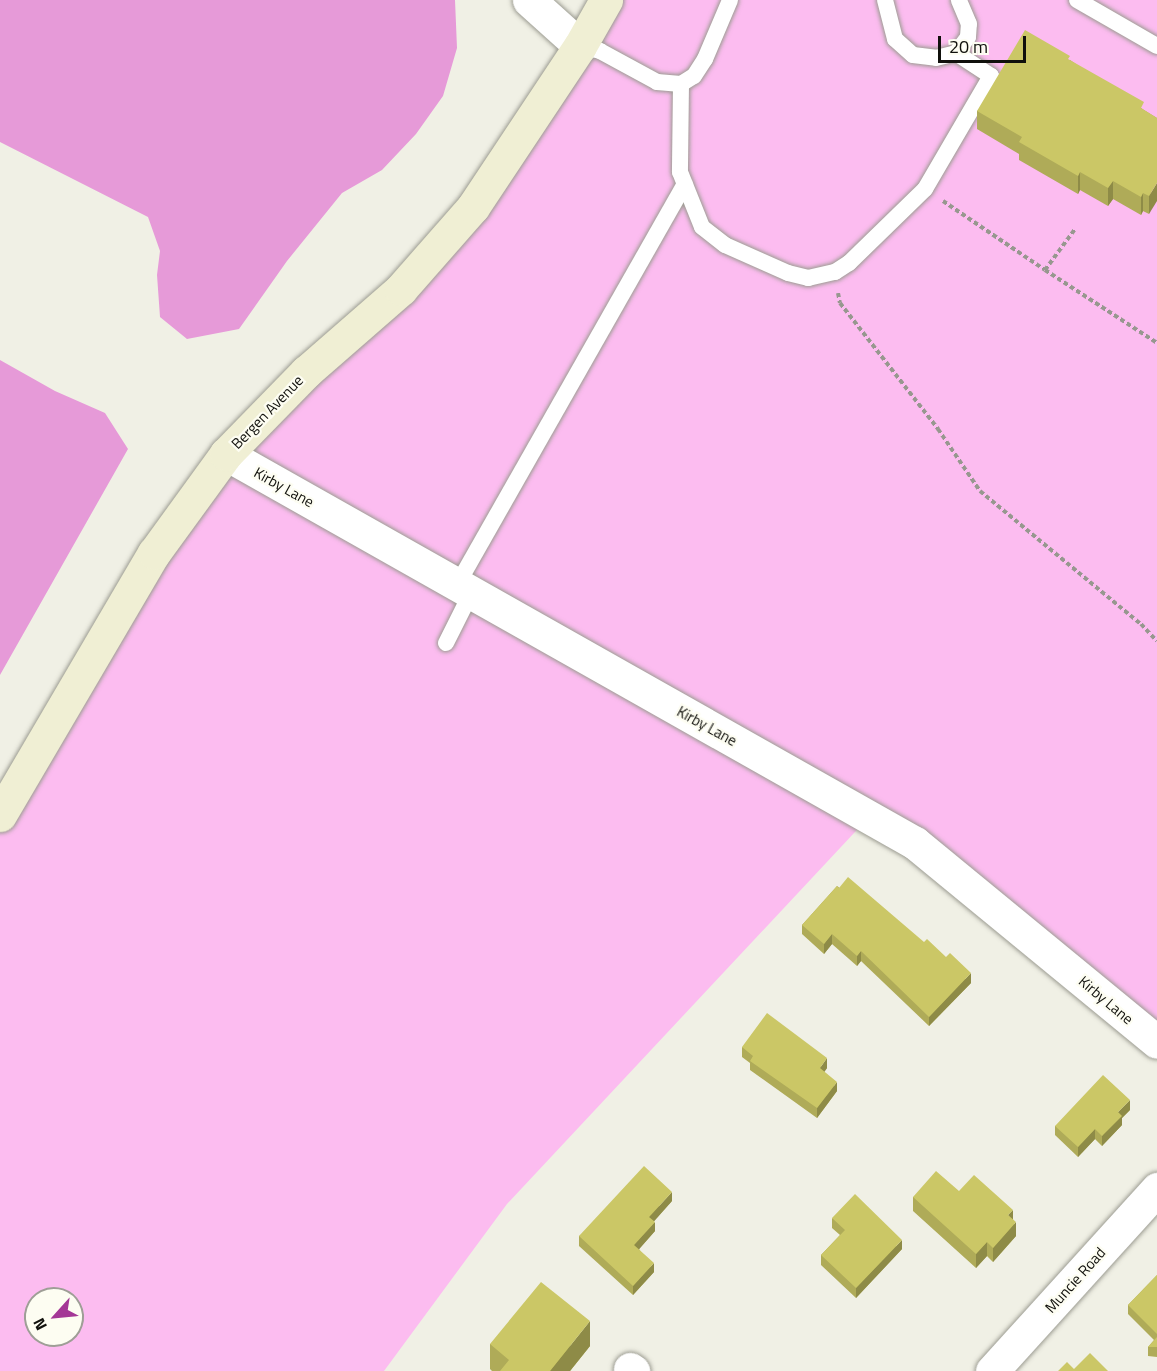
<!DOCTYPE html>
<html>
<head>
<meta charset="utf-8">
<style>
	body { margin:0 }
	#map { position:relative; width:1157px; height:1371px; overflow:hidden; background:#f0f0e5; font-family:"Titillium Web",sans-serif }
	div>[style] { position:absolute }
	.green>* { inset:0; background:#fcbcf0 }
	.forest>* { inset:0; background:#e69ad8 }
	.path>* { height:4px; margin-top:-2px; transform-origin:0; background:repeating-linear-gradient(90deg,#97978f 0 4.5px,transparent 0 7.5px) }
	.roads { filter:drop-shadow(0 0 2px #9c9c92) drop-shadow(0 0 2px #9c9c92) }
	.service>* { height:16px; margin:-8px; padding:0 8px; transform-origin:8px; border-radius:8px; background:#fff }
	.minor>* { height:33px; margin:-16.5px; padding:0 16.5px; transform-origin:16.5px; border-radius:16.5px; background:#fff }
	.secondary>* { height:33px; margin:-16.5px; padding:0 16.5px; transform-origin:16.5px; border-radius:16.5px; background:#f0efd4 }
	.wall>* { inset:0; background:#afab58 }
	.shaded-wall>* { inset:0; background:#8e8b47 }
	.building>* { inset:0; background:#cbc766 }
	span { translate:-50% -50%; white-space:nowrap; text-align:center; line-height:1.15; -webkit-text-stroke:4.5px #fdfdf2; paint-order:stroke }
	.street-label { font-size:15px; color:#10100c }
	.north { position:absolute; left:24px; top:1287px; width:60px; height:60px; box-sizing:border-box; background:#fdfdf2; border:2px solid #9e9e96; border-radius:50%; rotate:243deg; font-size:16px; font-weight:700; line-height:24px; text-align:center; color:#10100c }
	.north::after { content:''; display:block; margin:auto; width:21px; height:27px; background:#a43796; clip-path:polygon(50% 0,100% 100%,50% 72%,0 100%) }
	.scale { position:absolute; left:938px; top:36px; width:88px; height:27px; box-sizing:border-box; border:3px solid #10100c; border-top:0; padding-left:8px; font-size:18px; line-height:21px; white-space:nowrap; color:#10100c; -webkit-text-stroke:4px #fdfdf2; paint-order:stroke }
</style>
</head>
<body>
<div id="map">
	<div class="green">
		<div style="clip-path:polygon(evenodd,606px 0,1157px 0,1157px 1042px,869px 817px,507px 1204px,384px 1371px,0 1371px,0 815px,154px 553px,401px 289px,606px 0,36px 1299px,72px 1299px,72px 1335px,36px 1335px,36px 1299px)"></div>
	</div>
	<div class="forest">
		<div style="clip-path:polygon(0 0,455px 0,457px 48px,443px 96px,416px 134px,382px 170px,342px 193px,287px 261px,239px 329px,187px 339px,160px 317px,157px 275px,160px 251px,148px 217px,0 142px)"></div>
		<div style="clip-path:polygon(0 360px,55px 391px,105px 413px,128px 449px,0 675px)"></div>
	</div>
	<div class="path">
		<div style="left:943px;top:201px;width:123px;rotate:34.1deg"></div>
		<div style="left:1045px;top:270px;width:51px;rotate:-53.8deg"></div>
		<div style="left:1045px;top:270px;width:134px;rotate:33.1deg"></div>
		<div style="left:838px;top:293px;width:10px;rotate:79deg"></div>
		<div style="left:840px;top:303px;width:160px;rotate:52.1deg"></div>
		<div style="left:938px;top:429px;width:75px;rotate:55.9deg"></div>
		<div style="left:980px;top:491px;width:209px;rotate:39.6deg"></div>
		<div style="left:1141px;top:624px;width:23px;rotate:47deg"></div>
	</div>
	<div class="roads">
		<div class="service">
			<div style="left:885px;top:0;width:40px;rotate:75.6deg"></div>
			<div style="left:895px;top:39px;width:24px;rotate:42deg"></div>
			<div style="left:913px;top:55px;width:23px;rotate:7deg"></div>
			<div style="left:936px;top:58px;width:21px;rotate:-14deg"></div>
			<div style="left:956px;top:53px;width:20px;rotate:-53deg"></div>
			<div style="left:968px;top:37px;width:13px;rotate:-86deg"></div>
			<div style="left:969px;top:24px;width:26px;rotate:-113deg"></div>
			<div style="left:1077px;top:0;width:92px;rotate:29.9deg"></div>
			<div style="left:580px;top:46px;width:21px;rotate:14deg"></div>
			<div style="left:600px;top:51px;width:65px;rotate:28.5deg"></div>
			<div style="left:657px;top:82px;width:24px;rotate:5deg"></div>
			<div style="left:681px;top:84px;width:88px;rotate:90.7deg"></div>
			<div style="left:680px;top:172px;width:59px;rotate:68.2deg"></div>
			<div style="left:702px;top:227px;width:29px;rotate:38deg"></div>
			<div style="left:725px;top:245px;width:69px;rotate:24deg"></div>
			<div style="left:788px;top:273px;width:21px;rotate:14deg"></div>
			<div style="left:808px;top:278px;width:28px;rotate:-13deg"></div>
			<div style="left:835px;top:272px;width:17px;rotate:-33deg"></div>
			<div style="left:849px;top:263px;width:106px;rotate:-44.2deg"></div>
			<div style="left:925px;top:189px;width:131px;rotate:-59.7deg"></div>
			<div style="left:991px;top:76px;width:42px;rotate:-146.7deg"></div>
			<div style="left:681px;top:84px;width:15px;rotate:-32deg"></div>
			<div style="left:694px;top:76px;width:20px;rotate:-57deg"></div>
			<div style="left:705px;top:59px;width:64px;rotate:-67deg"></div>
			<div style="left:457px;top:585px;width:461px;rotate:-60.4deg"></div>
			<div style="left:446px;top:643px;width:56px;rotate:-63.4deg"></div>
		</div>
		<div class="minor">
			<div style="left:529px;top:0;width:69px;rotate:42deg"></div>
			<div style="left:226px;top:454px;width:791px;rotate:29.45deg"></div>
			<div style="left:915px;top:843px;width:313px;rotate:39.4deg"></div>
			<div style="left:630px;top:1369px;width:4px;rotate:34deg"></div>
			<div style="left:992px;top:1371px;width:246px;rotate:-47.8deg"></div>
		</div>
		<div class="secondary">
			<div style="left:0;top:815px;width:304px;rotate:-59.6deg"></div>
			<div style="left:154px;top:553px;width:122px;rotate:-54deg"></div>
			<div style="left:226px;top:454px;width:115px;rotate:-45.7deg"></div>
			<div style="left:306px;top:372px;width:126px;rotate:-41.1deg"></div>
			<div style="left:401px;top:289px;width:109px;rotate:-48.7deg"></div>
			<div style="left:473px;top:207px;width:193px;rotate:-56.4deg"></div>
			<div style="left:580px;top:46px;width:53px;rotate:-60.5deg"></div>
		</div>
	</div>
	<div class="wall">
		<div style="clip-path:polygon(1070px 60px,1144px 110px,1157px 118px,1149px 214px,1143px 211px,1141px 215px,1113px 199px,1108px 206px,1080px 190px,1078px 194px,1019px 160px,1019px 154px,977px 129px,977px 111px)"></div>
		<div style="clip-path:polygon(837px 886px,971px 983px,929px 1026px,861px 961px,857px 966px,832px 944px,824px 954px,802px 934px,802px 925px)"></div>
		<div style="clip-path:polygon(742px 1047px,827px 1068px,824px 1072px,837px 1091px,817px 1118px,750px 1070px,750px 1063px,742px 1057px)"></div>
		<div style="clip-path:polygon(1130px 1110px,1122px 1118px,1122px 1125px,1102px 1146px,1095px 1139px,1078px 1157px,1055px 1135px,1055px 1126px)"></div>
		<div style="clip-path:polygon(959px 1191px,1013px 1219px,1016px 1236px,993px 1262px,987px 1256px,976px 1268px,913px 1211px,913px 1197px)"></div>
		<div style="clip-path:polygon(672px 1201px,654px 1221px,655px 1231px,639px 1249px,654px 1272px,633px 1295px,579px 1246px,579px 1236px)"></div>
		<div style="clip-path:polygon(832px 1218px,902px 1249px,856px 1298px,821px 1265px,821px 1255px,840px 1235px,832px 1228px)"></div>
		<div style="clip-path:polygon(1157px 1275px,1157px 1357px,1148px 1356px,1148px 1347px,1154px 1340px,1128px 1314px,1128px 1305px)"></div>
		<div style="clip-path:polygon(490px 1344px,590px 1346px,570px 1371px,492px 1371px,490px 1369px)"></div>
	</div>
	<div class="shaded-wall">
		<div style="clip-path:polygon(1080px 172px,1080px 190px,1078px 194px,1078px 176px)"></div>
		<div style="clip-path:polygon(1113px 181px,1113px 199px,1108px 206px,1108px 188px)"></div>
		<div style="clip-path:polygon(1157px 183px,1157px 201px,1149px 214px,1149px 196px)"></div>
		<div style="clip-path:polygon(1143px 193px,1143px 211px,1141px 215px,1141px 197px)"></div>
		<div style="clip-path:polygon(832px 934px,832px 944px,824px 954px,824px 944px)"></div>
		<div style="clip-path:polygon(861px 951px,861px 961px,857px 966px,857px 956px)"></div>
		<div style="clip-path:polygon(971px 973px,971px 983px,929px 1026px,929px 1017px)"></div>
		<div style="clip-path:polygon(827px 1058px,827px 1068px,820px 1078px,820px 1068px)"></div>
		<div style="clip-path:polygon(837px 1082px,837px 1091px,817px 1118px,817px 1108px)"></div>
		<div style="clip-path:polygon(1130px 1100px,1130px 1110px,1122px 1118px,1122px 1125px,1102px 1146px,1102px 1136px,1118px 1112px)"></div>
		<div style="clip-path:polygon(1095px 1129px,1095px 1139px,1078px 1157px,1078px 1147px)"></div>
		<div style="clip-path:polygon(672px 1192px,672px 1201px,649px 1227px,649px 1217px)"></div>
		<div style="clip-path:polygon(1013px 1210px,1013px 1223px,1008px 1215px)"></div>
		<div style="clip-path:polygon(655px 1222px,655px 1231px,634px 1255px,634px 1245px)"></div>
		<div style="clip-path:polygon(1016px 1222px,1016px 1236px,993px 1262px,993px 1248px)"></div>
		<div style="clip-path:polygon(902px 1240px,902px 1249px,856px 1298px,856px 1288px)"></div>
		<div style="clip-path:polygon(987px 1242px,987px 1256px,976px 1268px,976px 1254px)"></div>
		<div style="clip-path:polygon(654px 1263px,654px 1272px,633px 1295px,633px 1286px)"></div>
		<div style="clip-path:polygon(590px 1321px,590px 1346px,570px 1371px,550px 1371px)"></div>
	</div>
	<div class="building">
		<div style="clip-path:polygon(1025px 30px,1070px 56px,1068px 59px,1144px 102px,1141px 108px,1157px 118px,1157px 183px,1149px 196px,1143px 193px,1141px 197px,1113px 181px,1108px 188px,1080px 172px,1078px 176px,1019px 142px,1022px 137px,977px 111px)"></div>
		<div style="clip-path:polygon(848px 877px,924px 942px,927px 939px,946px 957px,950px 953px,971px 973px,929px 1017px,861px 951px,857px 956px,832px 934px,824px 944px,802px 925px,837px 886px,839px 888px)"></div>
		<div style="clip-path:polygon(767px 1013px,827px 1058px,820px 1068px,837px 1082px,817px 1108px,750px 1061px,753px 1056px,742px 1047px)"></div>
		<div style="clip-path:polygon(1103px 1075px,1130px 1100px,1118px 1112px,1122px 1116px,1102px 1136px,1095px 1129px,1078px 1147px,1055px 1126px)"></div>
		<div style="clip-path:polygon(644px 1166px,672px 1192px,649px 1217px,655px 1222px,634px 1245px,654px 1263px,633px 1286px,579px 1236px)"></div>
		<div style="clip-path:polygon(936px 1171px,959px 1191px,974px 1175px,1013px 1210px,1008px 1215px,1016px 1222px,993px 1248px,987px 1242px,976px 1254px,913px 1197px)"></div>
		<div style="clip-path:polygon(855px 1194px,902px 1240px,856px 1288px,821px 1255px,845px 1230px,832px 1218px)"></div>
		<div style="clip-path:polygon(1157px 1275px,1157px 1334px,1128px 1305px)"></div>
		<div style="clip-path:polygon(541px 1282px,590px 1321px,550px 1371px,500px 1371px,509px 1360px,490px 1344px)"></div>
		<div style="clip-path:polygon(1157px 1337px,1157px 1347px,1148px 1347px)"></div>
		<div style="clip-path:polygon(1090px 1353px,1108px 1371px,1058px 1371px,1067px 1362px,1074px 1369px)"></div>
	</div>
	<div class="street-label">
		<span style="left:267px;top:412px;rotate:-46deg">Bergen Avenue</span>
		<span style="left:284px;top:487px;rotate:29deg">Kirby Lane</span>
		<span style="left:707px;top:726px;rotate:29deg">Kirby Lane</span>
		<span style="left:1106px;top:1000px;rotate:40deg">Kirby Lane</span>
		<span style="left:1075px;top:1280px;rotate:-48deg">Muncie Road</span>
	</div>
	<div class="north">N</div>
	<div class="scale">20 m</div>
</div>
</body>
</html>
